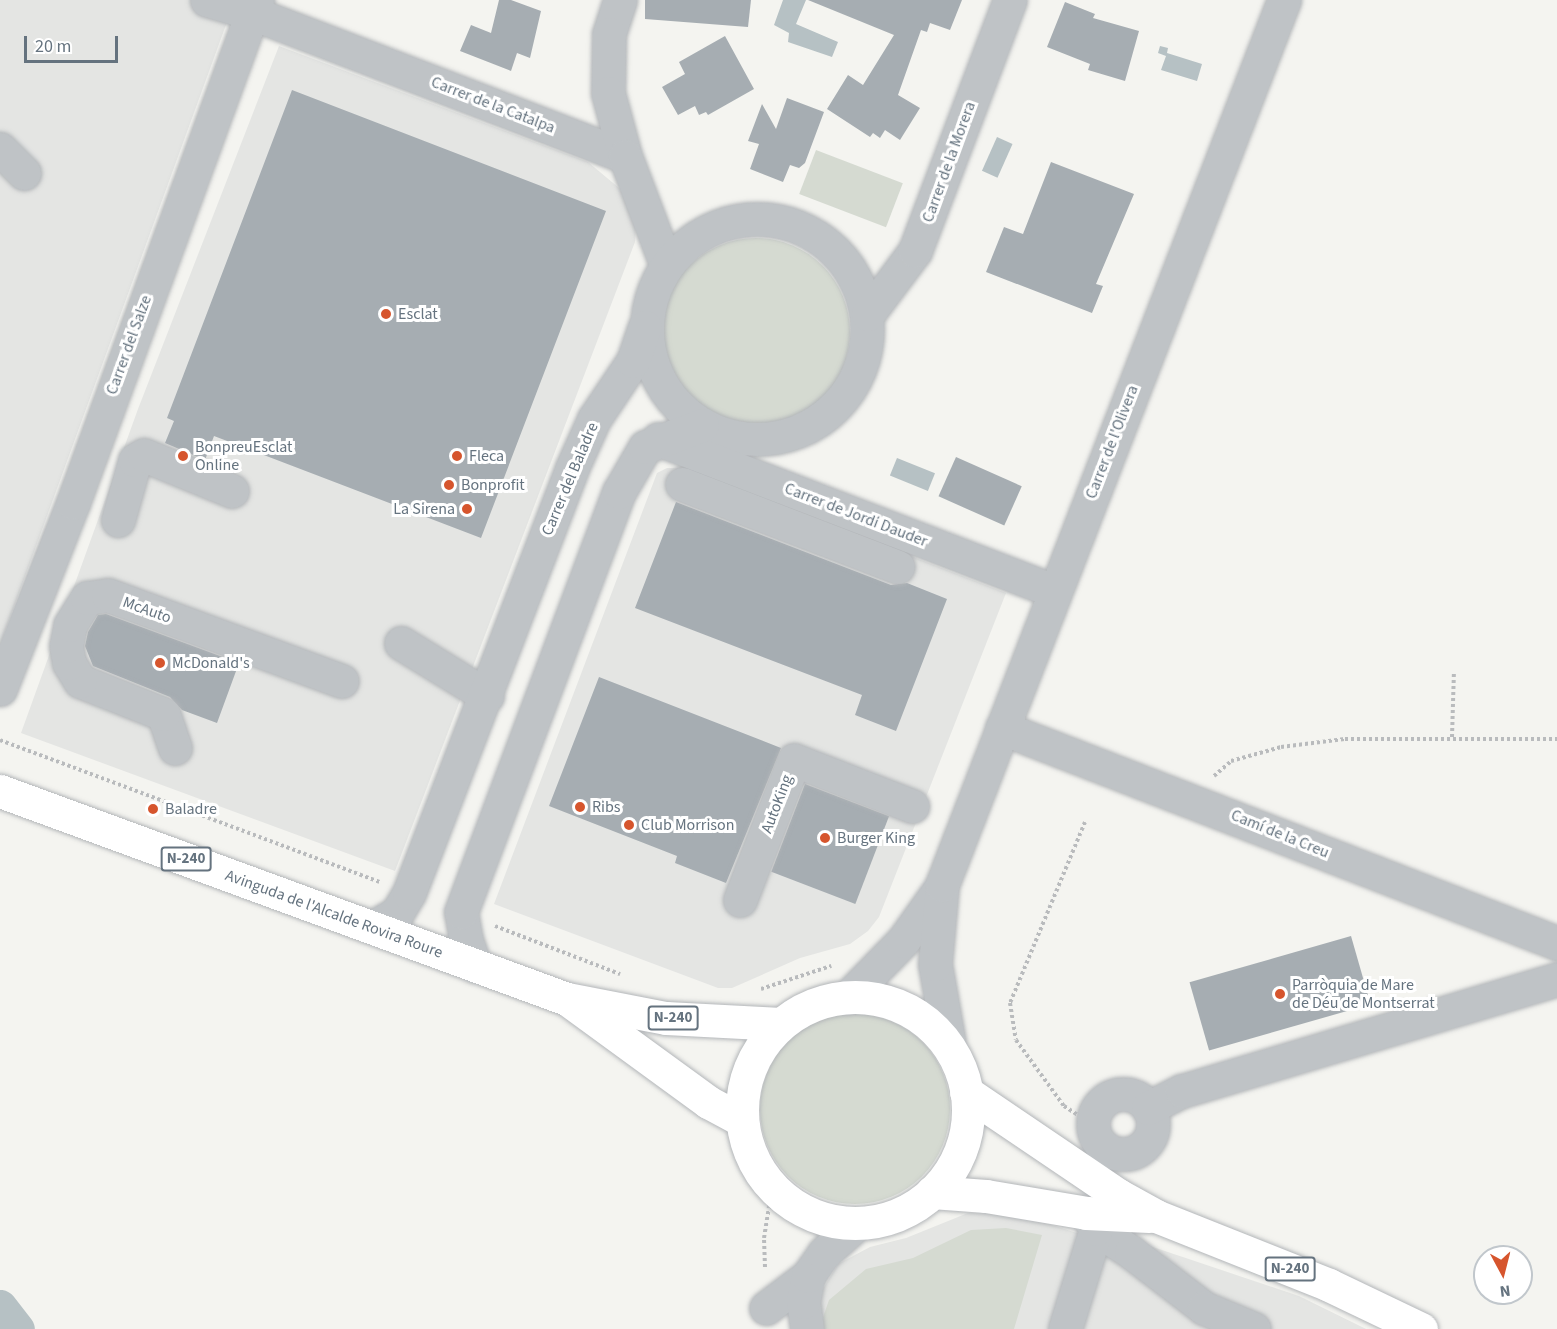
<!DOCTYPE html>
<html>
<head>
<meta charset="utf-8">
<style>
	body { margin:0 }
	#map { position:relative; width:1557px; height:1329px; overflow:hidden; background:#f4f4f0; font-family:"Source Sans 3",sans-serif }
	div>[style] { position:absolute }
	.built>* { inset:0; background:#e4e5e3 }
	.green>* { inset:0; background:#d5dad1; transform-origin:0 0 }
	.round { border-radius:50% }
	.water>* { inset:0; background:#b6c1c4; transform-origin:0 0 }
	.canal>* { height:33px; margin:-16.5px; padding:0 16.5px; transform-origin:16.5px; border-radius:16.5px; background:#b6c1c4 }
	.building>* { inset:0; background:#a6adb2; transform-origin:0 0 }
	.path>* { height:4px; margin-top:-2px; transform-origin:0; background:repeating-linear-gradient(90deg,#b9bbbd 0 3px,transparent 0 6px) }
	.roads { filter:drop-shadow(0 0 2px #b3b6b9) drop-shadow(0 0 2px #b3b6b9) }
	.minor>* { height:33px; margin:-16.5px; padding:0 16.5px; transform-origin:16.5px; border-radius:16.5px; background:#bfc3c6 }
	.minor>.ring { margin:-16.5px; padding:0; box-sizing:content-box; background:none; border:33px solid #bfc3c6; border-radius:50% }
	.major>* { height:33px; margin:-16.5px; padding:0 16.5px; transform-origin:16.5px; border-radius:16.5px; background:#fff }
	.major>.ring { margin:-16.5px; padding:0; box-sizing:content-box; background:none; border:33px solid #fff; border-radius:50% }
	.dots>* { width:16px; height:16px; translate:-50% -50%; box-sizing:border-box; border:3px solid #fff; border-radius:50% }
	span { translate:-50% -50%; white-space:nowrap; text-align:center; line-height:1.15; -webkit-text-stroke:6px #fff; paint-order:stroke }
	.shield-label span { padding:2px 4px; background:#fff; border:2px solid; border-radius:4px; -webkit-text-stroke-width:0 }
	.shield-label { font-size:15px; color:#65737f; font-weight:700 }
	.street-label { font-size:16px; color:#65737f }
	.poi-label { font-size:16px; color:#65737f }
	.left { translate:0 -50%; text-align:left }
	.right { translate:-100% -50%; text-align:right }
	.north { position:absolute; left:1473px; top:1245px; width:60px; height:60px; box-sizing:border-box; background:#fff; border:2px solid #c1c7cc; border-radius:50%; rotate:173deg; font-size:16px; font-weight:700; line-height:24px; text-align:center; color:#65737f }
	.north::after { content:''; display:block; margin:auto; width:21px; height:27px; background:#d6552d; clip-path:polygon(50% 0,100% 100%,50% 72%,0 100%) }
	.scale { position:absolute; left:24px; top:36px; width:94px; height:27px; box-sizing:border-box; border:3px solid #65737f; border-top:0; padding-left:8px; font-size:18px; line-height:21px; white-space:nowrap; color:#65737f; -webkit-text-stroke:4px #fff; paint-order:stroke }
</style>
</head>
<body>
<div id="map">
	<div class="built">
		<div style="clip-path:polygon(0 0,235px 0,0 645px)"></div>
		<div style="clip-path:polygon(279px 46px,588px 162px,625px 193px,636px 224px,635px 242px,622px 276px,395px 871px,21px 733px,138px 409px)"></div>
		<div style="clip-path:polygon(667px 468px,683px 468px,1006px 593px,879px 917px,868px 931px,850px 944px,800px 958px,732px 988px,718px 988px,494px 904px,657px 473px)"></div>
		<div style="clip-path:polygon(968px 1213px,1017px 1214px,1077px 1233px,1144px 1244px,1299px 1296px,1366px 1329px,799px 1329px,838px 1264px,870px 1247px,906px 1238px)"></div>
	</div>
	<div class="green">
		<div style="left:816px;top:150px;width:93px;height:47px;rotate:21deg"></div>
		<div class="round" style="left:662px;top:238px;width:188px;height:188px"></div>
		<div class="round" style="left:760px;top:1014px;width:190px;height:190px"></div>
		<div style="clip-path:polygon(1006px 1228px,1042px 1235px,1014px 1329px,819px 1329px,829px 1300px,866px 1269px,913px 1258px,971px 1230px)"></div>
	</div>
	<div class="water">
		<div style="clip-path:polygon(783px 0,806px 0,796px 24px,838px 42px,832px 57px,788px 42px,789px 33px,774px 25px)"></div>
		<div style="clip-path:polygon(1160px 46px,1168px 48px,1167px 53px,1202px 64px,1197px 81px,1161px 70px,1166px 56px,1158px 53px)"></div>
		<div style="left:997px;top:137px;width:17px;height:37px;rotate:24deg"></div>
		<div style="left:897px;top:458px;width:41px;height:19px;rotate:22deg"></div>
	</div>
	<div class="canal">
		<div style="left:0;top:1306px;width:29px;rotate:52deg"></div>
	</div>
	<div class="building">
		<div style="clip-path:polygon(499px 0,511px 0,541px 11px,530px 58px,517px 53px,511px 71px,460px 51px,471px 25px,491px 33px)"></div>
		<div style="clip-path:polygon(645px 0,751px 0,748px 27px,645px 19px)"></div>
		<div style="clip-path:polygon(808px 0,962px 0,950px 30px,930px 23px,927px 32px,921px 30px,898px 95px,920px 108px,900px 140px,885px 130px,880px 138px,873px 133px,870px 137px,827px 109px,848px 75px,863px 85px,894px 35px)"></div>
		<div style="clip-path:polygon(1065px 2px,1095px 14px,1093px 18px,1139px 31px,1125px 81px,1088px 70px,1090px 64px,1047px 47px)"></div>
		<div style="clip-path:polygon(725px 36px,754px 89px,708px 115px,706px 112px,699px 115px,695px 106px,678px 115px,662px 87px,685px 74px,679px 62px)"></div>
		<div style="clip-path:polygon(292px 90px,606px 211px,481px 538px,214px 436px,205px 460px,165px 443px,174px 421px,167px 418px)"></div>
		<div style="clip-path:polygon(787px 98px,824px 112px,805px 163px,799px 168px,790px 165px,783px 182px,750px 169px,759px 144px,748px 141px,762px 104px,776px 129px)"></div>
		<div style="clip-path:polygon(1051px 162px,1134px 194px,1096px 284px,1103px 286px,1092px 313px,986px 272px,1004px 227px,1023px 234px)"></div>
		<div style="left:956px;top:457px;width:72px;height:43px;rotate:24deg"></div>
		<div style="clip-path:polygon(676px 502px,891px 585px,907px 583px,947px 599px,896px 731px,855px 715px,862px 695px,635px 608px)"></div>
		<div style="clip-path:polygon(106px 614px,239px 663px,217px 723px,182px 710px,170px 697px,93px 666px,85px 646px,88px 632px,98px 615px)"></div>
		<div style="clip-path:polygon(599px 677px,781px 748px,726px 883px,675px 863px,677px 856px,549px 806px)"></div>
		<div style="left:805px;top:784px;width:90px;height:94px;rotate:21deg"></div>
		<div style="left:1351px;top:936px;width:71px;height:168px;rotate:74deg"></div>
	</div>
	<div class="path">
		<div style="left:1452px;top:737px;width:66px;rotate:-88.3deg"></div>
		<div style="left:0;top:740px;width:405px;rotate:20.5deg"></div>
		<div style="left:1214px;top:776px;width:23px;rotate:-41deg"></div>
		<div style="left:1231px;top:761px;width:52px;rotate:-15.6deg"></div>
		<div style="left:1281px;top:747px;width:64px;rotate:-7.1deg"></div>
		<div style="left:1345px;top:739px;width:212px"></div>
		<div style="left:1085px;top:822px;width:196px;rotate:112.5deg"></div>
		<div style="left:1010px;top:1003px;width:37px;rotate:81deg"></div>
		<div style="left:1016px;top:1040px;width:82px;rotate:54deg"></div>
		<div style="left:1064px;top:1106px;width:35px;rotate:33deg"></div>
		<div style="left:495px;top:926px;width:134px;rotate:21deg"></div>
		<div style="left:761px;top:989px;width:74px;rotate:-18.2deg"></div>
		<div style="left:765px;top:1267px;width:29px;rotate:-92deg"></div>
		<div style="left:764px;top:1238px;width:51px;rotate:-80.9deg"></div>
	</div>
	<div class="roads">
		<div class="minor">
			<div style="left:207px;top:0;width:47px;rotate:16.1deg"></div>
			<div style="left:252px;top:13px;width:399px;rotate:21deg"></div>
			<div style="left:620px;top:0;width:36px;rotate:108deg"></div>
			<div style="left:609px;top:34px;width:59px;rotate:91deg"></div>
			<div style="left:608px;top:93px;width:65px;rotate:74.9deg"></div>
			<div style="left:625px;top:156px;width:116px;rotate:69.2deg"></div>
			<div style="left:0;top:149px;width:34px;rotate:45deg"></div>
			<div class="ring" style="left:647px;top:219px;width:187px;height:187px"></div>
			<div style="left:868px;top:314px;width:79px;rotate:-53.3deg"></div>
			<div style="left:915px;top:251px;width:268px;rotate:-69.3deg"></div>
			<div style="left:658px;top:439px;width:424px;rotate:21deg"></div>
			<div style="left:682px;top:484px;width:231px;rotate:21deg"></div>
			<div style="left:118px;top:520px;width:62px;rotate:-74.2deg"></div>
			<div style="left:135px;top:460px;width:10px;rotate:-29deg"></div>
			<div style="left:144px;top:455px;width:95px;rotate:22.2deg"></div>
			<div style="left:401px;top:643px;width:101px;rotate:31.6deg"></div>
			<div style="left:0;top:689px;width:200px;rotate:-68.6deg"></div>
			<div style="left:73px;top:503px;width:536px;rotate:-69.91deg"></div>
			<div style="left:1002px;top:728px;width:595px;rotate:21.18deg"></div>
			<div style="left:175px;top:748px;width:36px;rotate:-109deg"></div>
			<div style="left:163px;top:714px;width:89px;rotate:-158.3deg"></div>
			<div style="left:80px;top:681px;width:21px;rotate:-121deg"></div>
			<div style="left:69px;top:663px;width:17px;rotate:-100deg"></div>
			<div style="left:66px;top:646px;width:21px;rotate:-79deg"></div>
			<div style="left:70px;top:625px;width:32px;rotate:-58deg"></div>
			<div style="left:87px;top:598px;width:21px;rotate:-8deg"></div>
			<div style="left:108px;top:595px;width:249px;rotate:20.2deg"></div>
			<div style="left:740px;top:900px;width:150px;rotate:-68.9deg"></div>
			<div style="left:794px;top:760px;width:127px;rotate:21.3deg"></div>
			<div style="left:373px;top:927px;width:28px;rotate:-30deg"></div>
			<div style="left:397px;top:913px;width:23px;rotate:-59deg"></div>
			<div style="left:409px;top:893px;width:455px;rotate:-69deg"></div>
			<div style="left:572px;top:468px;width:54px;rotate:-65.8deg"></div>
			<div style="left:594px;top:419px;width:70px;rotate:-56.1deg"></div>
			<div style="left:633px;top:361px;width:36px;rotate:-71deg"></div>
			<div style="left:475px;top:966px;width:28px;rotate:-109deg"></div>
			<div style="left:466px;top:940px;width:28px;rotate:-100deg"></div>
			<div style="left:461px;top:912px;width:449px;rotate:-69.4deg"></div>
			<div style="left:619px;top:492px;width:52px;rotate:-60deg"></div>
			<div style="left:645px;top:447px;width:61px;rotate:-21.1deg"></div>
			<div style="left:847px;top:998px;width:80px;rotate:-45.5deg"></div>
			<div style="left:903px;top:941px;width:64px;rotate:-54.6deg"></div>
			<div style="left:950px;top:1049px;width:86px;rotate:-100deg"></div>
			<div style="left:935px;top:964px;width:79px;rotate:-84.9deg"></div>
			<div style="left:942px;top:885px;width:949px;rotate:-68.87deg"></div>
			<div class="ring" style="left:1093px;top:1094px;width:27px;height:27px"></div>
			<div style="left:1148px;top:1108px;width:38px;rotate:-27deg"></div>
			<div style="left:1182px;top:1091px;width:391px;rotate:-16.6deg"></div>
			<div style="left:1096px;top:1229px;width:42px;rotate:33.3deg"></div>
			<div style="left:1131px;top:1252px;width:92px;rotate:37.5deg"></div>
			<div style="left:1204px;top:1308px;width:54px;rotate:22.8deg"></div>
			<div style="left:766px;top:1308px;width:53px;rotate:-37.3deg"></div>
			<div style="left:807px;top:1329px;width:27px;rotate:-98deg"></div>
			<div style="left:803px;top:1302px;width:26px;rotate:-79deg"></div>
			<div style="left:808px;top:1276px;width:28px;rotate:-55deg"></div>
			<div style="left:824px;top:1253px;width:45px;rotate:-41.4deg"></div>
			<div style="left:1065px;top:1329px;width:105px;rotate:-72.8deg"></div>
			<div style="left:1096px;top:1229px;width:19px;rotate:-122deg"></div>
		</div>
		<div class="major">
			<div style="left:0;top:791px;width:604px;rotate:20.15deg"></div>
			<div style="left:567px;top:999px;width:101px;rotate:10.9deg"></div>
			<div style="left:666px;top:1018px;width:115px;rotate:3deg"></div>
			<div class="ring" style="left:742px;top:997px;width:193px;height:193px"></div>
			<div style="left:571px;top:1002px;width:170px;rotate:36.1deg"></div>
			<div style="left:708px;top:1102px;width:38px;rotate:28deg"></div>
			<div style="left:966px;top:1092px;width:184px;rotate:34.1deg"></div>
			<div style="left:1118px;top:1195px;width:43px;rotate:28.9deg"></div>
			<div style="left:1156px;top:1216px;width:186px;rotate:21.7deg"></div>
			<div style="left:1329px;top:1285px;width:102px;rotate:25.6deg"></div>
			<div style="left:932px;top:1192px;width:54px;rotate:4.2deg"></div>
			<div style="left:986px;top:1196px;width:101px;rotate:9.6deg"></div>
			<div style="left:1086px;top:1213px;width:63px;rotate:2.7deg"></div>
		</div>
	</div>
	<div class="dots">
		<div style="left:386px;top:314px;background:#d6552d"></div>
		<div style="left:183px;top:456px;background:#d6552d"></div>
		<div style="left:457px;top:456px;background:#d6552d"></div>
		<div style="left:449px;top:485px;background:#d6552d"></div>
		<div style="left:467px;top:509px;background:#d6552d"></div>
		<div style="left:160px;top:663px;background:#d6552d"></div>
		<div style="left:580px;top:807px;background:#d6552d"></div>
		<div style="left:153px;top:809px;background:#d6552d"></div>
		<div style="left:629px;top:825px;background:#d6552d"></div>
		<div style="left:825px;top:838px;background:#d6552d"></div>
		<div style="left:1280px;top:994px;background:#d6552d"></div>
	</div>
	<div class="shield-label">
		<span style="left:186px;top:859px">N-240</span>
		<span style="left:673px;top:1018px">N-240</span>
		<span style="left:1290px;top:1269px">N-240</span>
	</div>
	<div class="street-label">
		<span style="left:493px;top:105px;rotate:21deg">Carrer de la Catalpa</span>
		<span style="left:949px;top:162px;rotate:-70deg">Carrer de la Morera</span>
		<span style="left:129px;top:345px;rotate:-70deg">Carrer del Salze</span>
		<span style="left:1112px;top:442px;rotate:-69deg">Carrer de l'Olivera</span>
		<span style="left:570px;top:479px;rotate:-67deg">Carrer del Baladre</span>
		<span style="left:856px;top:515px;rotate:21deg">Carrer de Jordi Dauder</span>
		<span style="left:147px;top:610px;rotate:20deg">McAuto</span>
		<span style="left:777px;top:804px;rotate:-69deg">AutoKing</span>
		<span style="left:1280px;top:834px;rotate:22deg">Camí de la Creu</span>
		<span style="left:334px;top:914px;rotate:20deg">Avinguda de l'Alcalde Rovira Roure</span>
	</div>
	<div class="poi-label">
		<span class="left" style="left:398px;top:314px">Esclat</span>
		<span class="left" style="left:195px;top:456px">BonpreuEsclat<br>Online</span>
		<span class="left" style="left:469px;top:456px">Fleca</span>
		<span class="left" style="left:461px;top:485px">Bonprofit</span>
		<span class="right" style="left:455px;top:509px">La Sirena</span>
		<span class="left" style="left:172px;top:663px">McDonald's</span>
		<span class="left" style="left:592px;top:807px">Ribs</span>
		<span class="left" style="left:165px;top:809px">Baladre</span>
		<span class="left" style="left:641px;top:825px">Club Morrison</span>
		<span class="left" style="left:837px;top:838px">Burger King</span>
		<span class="left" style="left:1292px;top:994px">Parròquia de Mare<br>de Déu de Montserrat</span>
	</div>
	<div class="north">N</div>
	<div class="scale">20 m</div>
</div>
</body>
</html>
